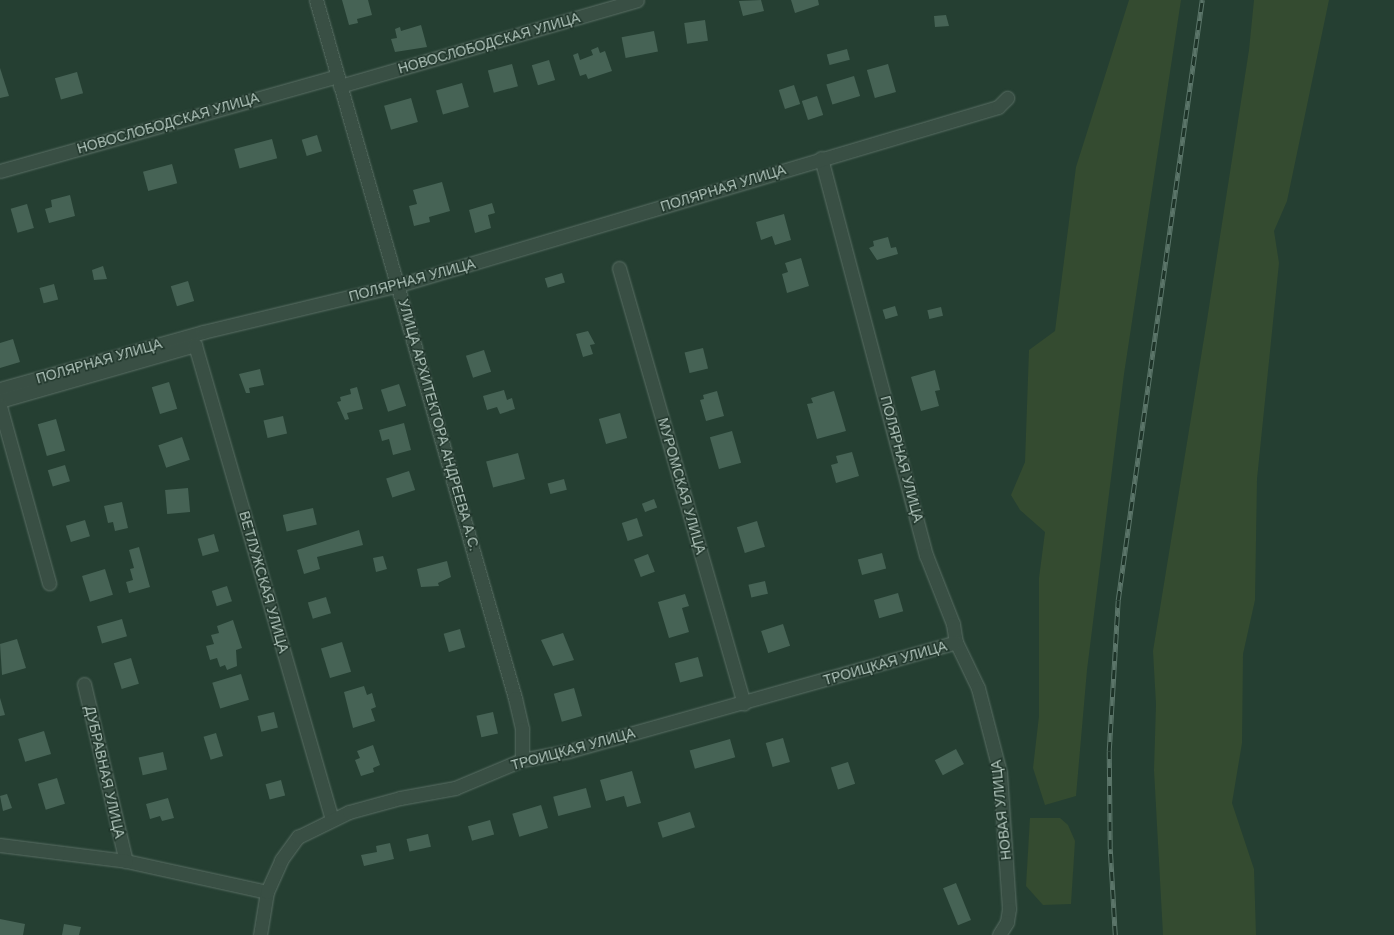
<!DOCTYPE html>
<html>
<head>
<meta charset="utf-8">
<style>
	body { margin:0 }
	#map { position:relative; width:1394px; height:935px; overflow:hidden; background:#253f32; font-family:Helvetica,sans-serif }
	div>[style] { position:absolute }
	.green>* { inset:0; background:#344b30 }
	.building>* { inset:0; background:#466355; transform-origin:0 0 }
	.roads { filter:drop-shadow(0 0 1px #5a6f65) drop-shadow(0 0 1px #5a6f65) }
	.minor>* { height:13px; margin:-6.5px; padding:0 6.5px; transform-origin:6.5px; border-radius:6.5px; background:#394f44 }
	.rail>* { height:4.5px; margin-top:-2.25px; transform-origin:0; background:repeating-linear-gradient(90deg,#1e3429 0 9px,#5b7569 0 18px); box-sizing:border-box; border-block:1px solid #5b7569 }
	span { translate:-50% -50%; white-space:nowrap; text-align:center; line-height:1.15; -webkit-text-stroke:3px #1e3429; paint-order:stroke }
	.street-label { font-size:14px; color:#b5c9c0 }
</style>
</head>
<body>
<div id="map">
	<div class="green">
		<div style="clip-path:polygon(1129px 0,1181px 0,1124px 374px,1087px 670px,1076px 796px,1045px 805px,1033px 768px,1039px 716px,1039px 578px,1045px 532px,1020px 510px,1011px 495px,1025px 462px,1029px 350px,1055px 331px,1076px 167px)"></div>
		<div style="clip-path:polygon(1254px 0,1329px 0,1287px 201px,1274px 231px,1279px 263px,1257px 479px,1255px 600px,1243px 654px,1242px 743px,1232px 803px,1254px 869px,1256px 935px,1163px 935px,1154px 770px,1156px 704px,1153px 651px,1207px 320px,1249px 50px)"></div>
		<div style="clip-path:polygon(1030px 818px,1060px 818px,1068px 825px,1075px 841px,1071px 904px,1043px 905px,1026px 886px)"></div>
	</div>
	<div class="building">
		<div style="clip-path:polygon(342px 0,368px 0,372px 15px,357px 19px,358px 23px,349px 25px)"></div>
		<div style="clip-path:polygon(761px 0,764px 11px,743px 16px,739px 1px)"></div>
		<div style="clip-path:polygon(791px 0,818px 0,819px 5px,795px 13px)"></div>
		<div style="clip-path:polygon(946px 15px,949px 26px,935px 27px,934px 16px)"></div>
		<div style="left:705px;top:20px;width:21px;height:21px;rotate:82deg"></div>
		<div style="clip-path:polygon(421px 25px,427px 47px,395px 52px,391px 39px,397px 38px,395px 29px,400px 27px,401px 31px)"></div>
		<div style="left:654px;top:31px;width:21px;height:33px;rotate:79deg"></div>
		<div style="clip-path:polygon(598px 47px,600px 53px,605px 51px,612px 71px,588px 79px,586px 74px,580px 76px,573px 55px,578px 53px,580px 60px,593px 55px,591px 50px)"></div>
		<div style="left:847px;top:49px;width:11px;height:21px;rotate:75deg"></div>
		<div style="left:549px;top:60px;width:21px;height:18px;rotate:73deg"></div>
		<div style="left:512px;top:64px;width:23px;height:25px;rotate:75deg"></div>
		<div style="left:888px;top:64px;width:29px;height:22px;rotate:74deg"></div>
		<div style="clip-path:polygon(0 68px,9px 96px,0 98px)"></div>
		<div style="left:77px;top:72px;width:22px;height:23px;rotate:74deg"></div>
		<div style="left:854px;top:76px;width:21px;height:29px;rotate:73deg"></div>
		<div style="left:462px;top:83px;width:25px;height:27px;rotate:74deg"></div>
		<div style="left:794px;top:85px;width:20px;height:16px;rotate:72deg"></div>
		<div style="left:817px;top:96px;width:20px;height:16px;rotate:72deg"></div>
		<div style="left:411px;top:98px;width:25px;height:28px;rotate:74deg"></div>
		<div style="left:317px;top:135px;width:17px;height:16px;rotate:73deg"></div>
		<div style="left:272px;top:139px;width:20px;height:39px;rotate:75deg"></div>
		<div style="left:172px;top:164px;width:20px;height:30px;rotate:75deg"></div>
		<div style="clip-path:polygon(442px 182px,450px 211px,429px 217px,430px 222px,414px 226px,409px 206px,417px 204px,413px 190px)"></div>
		<div style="clip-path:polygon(70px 195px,75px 216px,49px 223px,45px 209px,52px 207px,51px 200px)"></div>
		<div style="clip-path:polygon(492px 203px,495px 213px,488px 215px,491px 228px,475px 233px,469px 210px)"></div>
		<div style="left:27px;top:204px;width:25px;height:17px;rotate:74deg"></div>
		<div style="clip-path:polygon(784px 214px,791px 240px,775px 245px,772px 236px,761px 240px,756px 222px)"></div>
		<div style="clip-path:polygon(888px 237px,891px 248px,896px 247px,898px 254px,877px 260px,869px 248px,874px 246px,873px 241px)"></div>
		<div style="clip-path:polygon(801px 258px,809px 286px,787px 293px,782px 274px,788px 272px,785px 263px)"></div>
		<div style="clip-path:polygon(103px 266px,107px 279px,94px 280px,92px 270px)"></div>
		<div style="left:562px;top:273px;width:10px;height:18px;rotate:73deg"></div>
		<div style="left:188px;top:281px;width:21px;height:18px;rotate:73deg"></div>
		<div style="left:54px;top:284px;width:16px;height:15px;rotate:75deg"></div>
		<div style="left:895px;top:306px;width:10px;height:13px;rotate:73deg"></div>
		<div style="left:941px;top:307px;width:9px;height:14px;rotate:77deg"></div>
		<div style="clip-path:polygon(588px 331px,595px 344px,590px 345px,593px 354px,583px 357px,576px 334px)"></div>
		<div style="clip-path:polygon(13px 339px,20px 362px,0 368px,0 343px)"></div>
		<div style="left:703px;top:348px;width:21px;height:19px;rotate:76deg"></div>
		<div style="left:484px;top:350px;width:23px;height:19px;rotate:72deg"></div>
		<div style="clip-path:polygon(260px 369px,264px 385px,249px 388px,250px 393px,246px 393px,239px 374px)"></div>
		<div style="clip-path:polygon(935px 370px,940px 390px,935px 391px,939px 406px,921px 411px,911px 377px)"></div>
		<div style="left:169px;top:382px;width:28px;height:18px;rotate:73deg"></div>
		<div style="left:399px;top:384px;width:23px;height:19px;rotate:72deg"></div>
		<div style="clip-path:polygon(357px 387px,363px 409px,347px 413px,349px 419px,345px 420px,337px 402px,341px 401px,340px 397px,351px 394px,350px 389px)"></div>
		<div style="clip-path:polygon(504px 390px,507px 400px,512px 398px,515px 409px,500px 414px,497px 407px,487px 410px,483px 396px)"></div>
		<div style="clip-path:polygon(717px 391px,724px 416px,706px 421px,700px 400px,704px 399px,703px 395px)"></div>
		<div style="clip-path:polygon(834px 391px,846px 431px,817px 439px,807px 404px,813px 403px,811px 398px)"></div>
		<div style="left:620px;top:413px;width:26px;height:22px;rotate:74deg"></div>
		<div style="left:283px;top:416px;width:18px;height:20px;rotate:77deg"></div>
		<div style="left:56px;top:419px;width:33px;height:19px;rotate:74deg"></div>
		<div style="clip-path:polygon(404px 423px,411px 450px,393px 455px,389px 439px,382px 441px,379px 430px)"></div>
		<div style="left:732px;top:431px;width:33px;height:23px;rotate:74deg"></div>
		<div style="left:182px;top:437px;width:24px;height:25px;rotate:71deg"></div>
		<div style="clip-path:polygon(852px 452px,859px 476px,836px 483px,831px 465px,838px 463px,836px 456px)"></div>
		<div style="left:518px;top:453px;width:27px;height:33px;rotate:75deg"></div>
		<div style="left:65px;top:465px;width:17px;height:18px;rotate:73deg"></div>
		<div style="left:409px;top:471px;width:20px;height:24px;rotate:72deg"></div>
		<div style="left:564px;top:479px;width:11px;height:17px;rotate:75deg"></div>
		<div style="left:188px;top:488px;width:24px;height:23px;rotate:85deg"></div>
		<div style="left:654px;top:499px;width:9px;height:13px;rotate:69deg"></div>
		<div style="clip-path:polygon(122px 502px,128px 528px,115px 531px,113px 522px,108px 523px,104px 506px)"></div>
		<div style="left:313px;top:508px;width:17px;height:31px;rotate:77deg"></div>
		<div style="left:637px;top:518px;width:19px;height:16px;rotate:72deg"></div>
		<div style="left:85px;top:520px;width:17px;height:20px;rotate:73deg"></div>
		<div style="left:757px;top:521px;width:27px;height:21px;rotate:73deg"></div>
		<div style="clip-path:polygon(359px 530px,363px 545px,317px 557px,320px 569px,304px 574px,297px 550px)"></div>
		<div style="left:214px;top:534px;width:18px;height:17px;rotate:74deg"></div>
		<div style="clip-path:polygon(139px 547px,150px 587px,129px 593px,126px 582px,133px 580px,130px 569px,134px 568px,129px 550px)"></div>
		<div style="left:882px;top:553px;width:16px;height:25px;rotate:75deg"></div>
		<div style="left:648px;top:554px;width:19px;height:15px;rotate:69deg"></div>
		<div style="clip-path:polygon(383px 556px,387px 569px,376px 572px,373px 558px)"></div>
		<div style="clip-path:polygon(447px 561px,451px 577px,438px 583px,439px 586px,421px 587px,417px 569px)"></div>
		<div style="left:105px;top:569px;width:27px;height:24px;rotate:73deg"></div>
		<div style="left:765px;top:581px;width:13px;height:17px;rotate:77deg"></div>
		<div style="left:227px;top:586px;width:16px;height:16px;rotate:72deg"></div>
		<div style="left:898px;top:593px;width:19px;height:25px;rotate:74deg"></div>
		<div style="clip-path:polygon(685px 594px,689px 606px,682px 608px,689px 632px,669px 638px,658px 602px)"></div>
		<div style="left:326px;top:597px;width:17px;height:19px;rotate:73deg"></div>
		<div style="left:122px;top:619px;width:18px;height:26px;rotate:74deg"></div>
		<div style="clip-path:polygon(233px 620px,242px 648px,236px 650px,237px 666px,227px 670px,225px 665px,220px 667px,217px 658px,210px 660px,206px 646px,214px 644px,211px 635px,219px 633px,217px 626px)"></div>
		<div style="left:783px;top:624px;width:23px;height:23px;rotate:72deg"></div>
		<div style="left:460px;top:629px;width:19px;height:17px;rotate:74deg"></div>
		<div style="clip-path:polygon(563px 633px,574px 660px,553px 666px,541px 640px)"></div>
		<div style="clip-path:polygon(17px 639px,26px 668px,2px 675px,0 644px)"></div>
		<div style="left:342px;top:642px;width:31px;height:22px;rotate:73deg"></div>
		<div style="left:698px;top:657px;width:20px;height:24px;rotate:75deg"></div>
		<div style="left:131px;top:658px;width:27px;height:18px;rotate:73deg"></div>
		<div style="left:241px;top:674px;width:27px;height:30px;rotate:73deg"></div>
		<div style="clip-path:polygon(364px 686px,367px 695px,372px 693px,376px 707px,371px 709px,375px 721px,353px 728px,344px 692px)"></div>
		<div style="left:574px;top:688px;width:29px;height:21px;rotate:74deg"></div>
		<div style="clip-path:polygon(0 698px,5px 715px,0 716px)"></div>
		<div style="left:274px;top:712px;width:16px;height:17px;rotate:76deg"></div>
		<div style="left:493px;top:712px;width:22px;height:17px;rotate:77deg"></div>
		<div style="left:44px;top:731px;width:24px;height:27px;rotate:73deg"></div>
		<div style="left:216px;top:733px;width:24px;height:13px;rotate:73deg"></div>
		<div style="left:783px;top:738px;width:25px;height:18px;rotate:74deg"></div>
		<div style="left:730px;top:739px;width:19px;height:42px;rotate:74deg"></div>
		<div style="clip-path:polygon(373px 745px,380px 765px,373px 768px,374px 772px,361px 776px,355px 760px,360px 758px,357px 751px)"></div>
		<div style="left:956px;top:749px;width:17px;height:24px;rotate:62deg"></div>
		<div style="left:163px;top:752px;width:18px;height:25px;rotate:77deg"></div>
		<div style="left:848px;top:762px;width:23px;height:18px;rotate:72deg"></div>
		<div style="clip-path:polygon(632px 771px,641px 803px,627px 807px,624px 796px,606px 801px,600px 780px)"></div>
		<div style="left:57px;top:778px;width:27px;height:20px;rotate:73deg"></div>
		<div style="left:281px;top:780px;width:16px;height:16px;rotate:75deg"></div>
		<div style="left:586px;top:788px;width:20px;height:34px;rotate:75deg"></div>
		<div style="clip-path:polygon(7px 794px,12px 808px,3px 811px,0 796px)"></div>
		<div style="clip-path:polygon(168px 798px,174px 818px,162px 821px,160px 816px,150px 819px,146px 804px)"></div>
		<div style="left:541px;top:805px;width:24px;height:30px;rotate:73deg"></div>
		<div style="left:690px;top:812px;width:16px;height:34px;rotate:72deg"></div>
		<div style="left:490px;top:820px;width:15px;height:23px;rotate:74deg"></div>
		<div style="left:428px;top:834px;width:13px;height:22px;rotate:77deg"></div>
		<div style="clip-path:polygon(390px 843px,394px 859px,364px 866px,361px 855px,377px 852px,376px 846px)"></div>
		<div style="left:956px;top:883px;width:40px;height:14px;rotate:68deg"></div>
		<div style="clip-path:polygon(0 919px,25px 924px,23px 935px,0 935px)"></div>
		<div style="clip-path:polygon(64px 924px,81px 927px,79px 935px,62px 935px)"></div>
	</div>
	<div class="roads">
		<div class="minor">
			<div style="left:316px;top:0;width:726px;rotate:74.09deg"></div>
			<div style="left:515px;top:698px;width:32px;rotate:77deg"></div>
			<div style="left:522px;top:729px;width:31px;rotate:90deg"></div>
			<div style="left:340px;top:86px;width:309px;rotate:-16.1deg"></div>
			<div style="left:821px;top:158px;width:411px;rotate:75.2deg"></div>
			<div style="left:926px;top:555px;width:74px;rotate:68.6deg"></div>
			<div style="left:953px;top:624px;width:18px;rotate:81deg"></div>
			<div style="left:956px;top:642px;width:51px;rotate:64.4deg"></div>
			<div style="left:978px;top:688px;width:88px;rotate:75.5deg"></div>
			<div style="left:1000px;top:773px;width:136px;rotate:86.2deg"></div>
			<div style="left:1009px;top:909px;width:13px;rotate:99deg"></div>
			<div style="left:1007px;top:922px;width:15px;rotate:122deg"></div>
			<div style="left:0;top:171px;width:350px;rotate:-15.7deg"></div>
			<div style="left:619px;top:268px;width:453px;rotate:74deg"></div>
			<div style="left:0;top:389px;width:211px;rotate:-15.7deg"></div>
			<div style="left:203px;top:332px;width:202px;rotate:-13.5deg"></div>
			<div style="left:399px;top:285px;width:625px;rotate:-16.55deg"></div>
			<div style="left:998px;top:107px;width:13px;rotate:-45deg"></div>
			<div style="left:0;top:401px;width:203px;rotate:-16deg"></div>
			<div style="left:195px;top:345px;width:493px;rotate:73.9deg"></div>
			<div style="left:0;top:406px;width:184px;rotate:74.5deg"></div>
			<div style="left:84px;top:684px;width:182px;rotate:76.7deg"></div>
			<div style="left:126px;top:861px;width:144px;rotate:12.4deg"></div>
			<div style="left:0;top:845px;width:127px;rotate:7.2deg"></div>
			<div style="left:260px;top:935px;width:44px;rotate:-80.8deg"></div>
			<div style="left:267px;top:892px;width:35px;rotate:-66deg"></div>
			<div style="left:281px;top:860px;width:29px;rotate:-54deg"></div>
			<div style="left:298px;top:837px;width:57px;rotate:-26.1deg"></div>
			<div style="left:349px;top:812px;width:53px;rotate:-15.4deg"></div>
			<div style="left:400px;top:798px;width:56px;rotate:-10.3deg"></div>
			<div style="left:455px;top:788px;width:73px;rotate:-22.7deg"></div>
			<div style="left:522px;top:760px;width:48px;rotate:-10.8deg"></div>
			<div style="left:569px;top:751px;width:402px;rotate:-15.7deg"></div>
		</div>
	</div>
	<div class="rail">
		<div style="left:1115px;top:935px;width:86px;rotate:-93.3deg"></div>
		<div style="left:1110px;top:849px;width:98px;rotate:-90.6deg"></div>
		<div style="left:1109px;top:751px;width:151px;rotate:-86.6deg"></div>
		<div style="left:1118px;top:600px;width:606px;rotate:-82.03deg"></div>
	</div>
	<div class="street-label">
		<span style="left:489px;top:43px;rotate:-16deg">НОВОСЛОБОДСКАЯ УЛИЦА</span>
		<span style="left:168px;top:123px;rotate:-16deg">НОВОСЛОБОДСКАЯ УЛИЦА</span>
		<span style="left:723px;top:188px;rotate:-17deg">ПОЛЯРНАЯ УЛИЦА</span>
		<span style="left:412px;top:280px;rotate:-15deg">ПОЛЯРНАЯ УЛИЦА</span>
		<span style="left:99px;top:361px;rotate:-16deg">ПОЛЯРНАЯ УЛИЦА</span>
		<span style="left:439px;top:425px;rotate:74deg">УЛИЦА АРХИТЕКТОРА АНДРЕЕВА А.С.</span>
		<span style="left:902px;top:459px;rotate:75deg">ПОЛЯРНАЯ УЛИЦА</span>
		<span style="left:682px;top:486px;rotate:74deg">МУРОМСКАЯ УЛИЦА</span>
		<span style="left:264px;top:582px;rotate:74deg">ВЕТЛУЖСКАЯ УЛИЦА</span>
		<span style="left:885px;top:663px;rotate:-16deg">ТРОИЦКАЯ УЛИЦА</span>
		<span style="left:573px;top:749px;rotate:-15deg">ТРОИЦКАЯ УЛИЦА</span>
		<span style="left:105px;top:772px;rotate:77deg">ДУБРАВНАЯ УЛИЦА</span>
		<span style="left:1001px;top:810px;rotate:-96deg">НОВАЯ УЛИЦА</span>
	</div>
</div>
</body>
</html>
